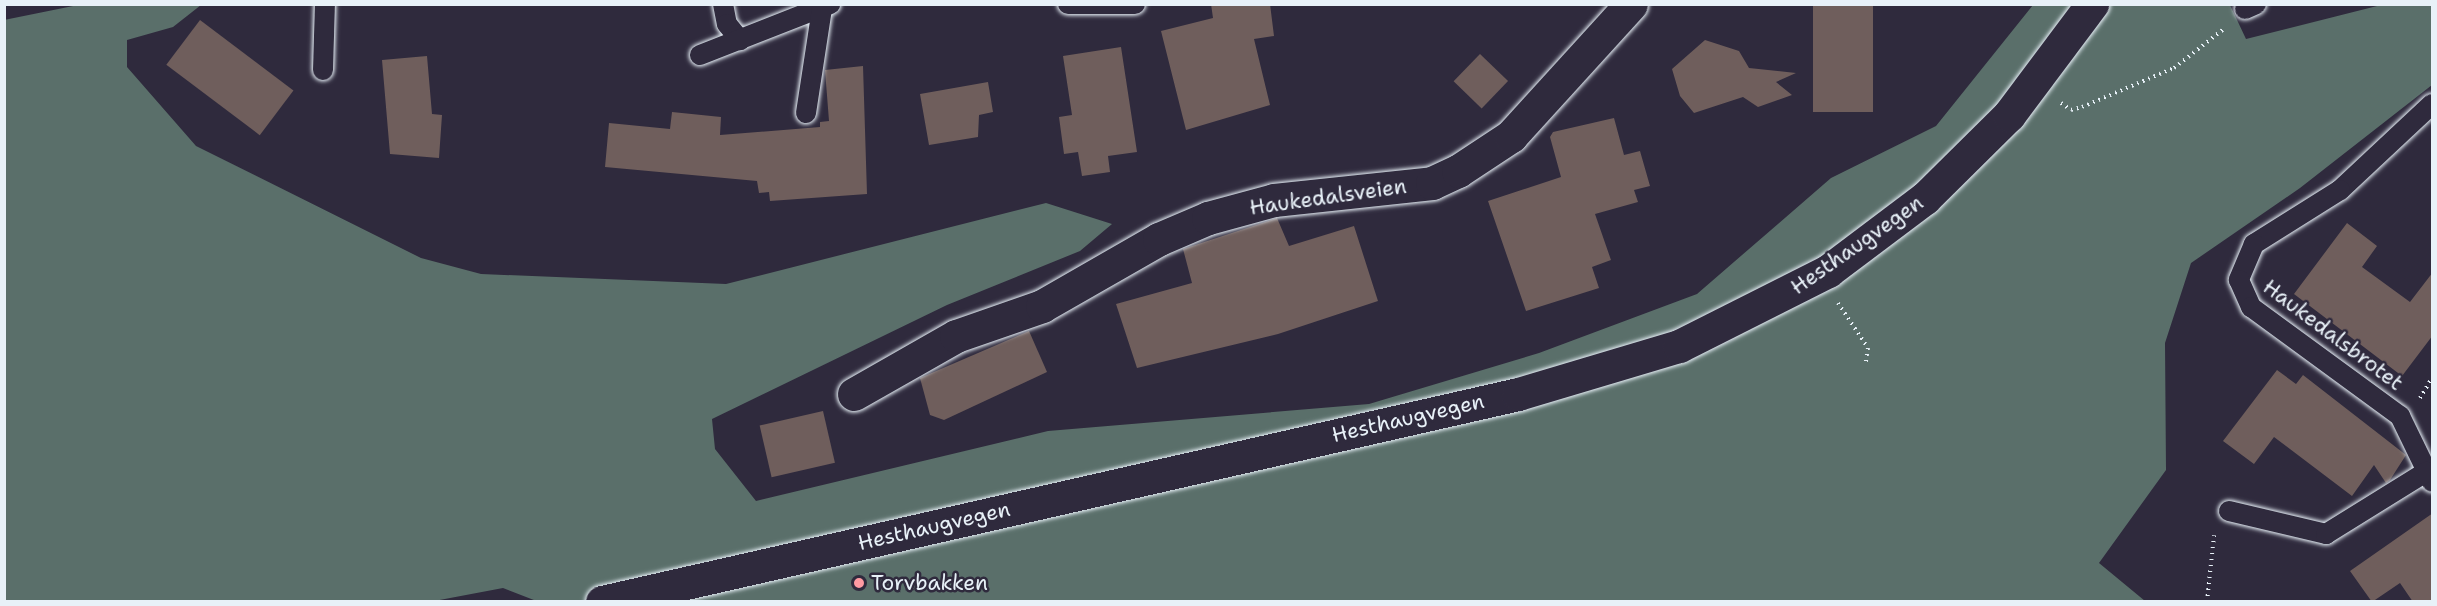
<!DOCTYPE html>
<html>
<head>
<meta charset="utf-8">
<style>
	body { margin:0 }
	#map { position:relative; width:2437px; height:606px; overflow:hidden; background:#2f2a3d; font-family:"Shantell Sans",sans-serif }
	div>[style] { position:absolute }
	.green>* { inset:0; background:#5a6f6a }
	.building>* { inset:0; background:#6f5e5c; transform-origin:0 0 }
	.path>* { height:4px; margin-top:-2px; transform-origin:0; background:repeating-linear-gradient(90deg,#e8f1f8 0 1.5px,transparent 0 6px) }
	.roads { filter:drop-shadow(0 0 2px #e8f1f8) drop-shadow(0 0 2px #e8f1f8) }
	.lane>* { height:20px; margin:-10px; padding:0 10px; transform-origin:10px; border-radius:10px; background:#2f2a3d }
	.street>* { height:33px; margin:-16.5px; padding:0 16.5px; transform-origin:16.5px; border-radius:16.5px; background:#2f2a3d }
	.secondary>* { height:33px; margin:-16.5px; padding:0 16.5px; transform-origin:16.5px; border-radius:16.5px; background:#2f2a3d }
	.dots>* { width:16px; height:16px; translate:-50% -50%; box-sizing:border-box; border:3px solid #2f2a3d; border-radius:50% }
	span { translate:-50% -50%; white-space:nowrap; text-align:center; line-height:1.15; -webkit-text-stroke:5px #2f2a3d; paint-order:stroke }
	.street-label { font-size:21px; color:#e8f1f8 }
	.poi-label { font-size:21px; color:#e8f1f8 }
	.left { translate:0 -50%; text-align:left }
	.frame { position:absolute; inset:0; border:6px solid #e8f1f8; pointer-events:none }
</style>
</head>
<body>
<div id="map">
	<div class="green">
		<div style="clip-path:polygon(78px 5px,201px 5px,173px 27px,127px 40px,127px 67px,196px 146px,421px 258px,481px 274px,726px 284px,1046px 203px,1112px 224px,1080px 251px,947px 305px,712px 419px,715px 449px,756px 501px,1048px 431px,1369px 404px,1539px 353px,1697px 294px,1831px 178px,1936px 126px,2033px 5px,2230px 5px,2246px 39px,2381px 5px,2432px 5px,2432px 85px,2300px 188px,2191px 263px,2165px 343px,2166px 470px,2099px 563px,2145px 601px,539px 602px,503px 588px,429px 602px,5px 602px,4px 20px)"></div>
	</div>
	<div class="building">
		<div style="clip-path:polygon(1211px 4px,1270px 4px,1274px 36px,1254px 39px,1270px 105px,1186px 130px,1161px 31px,1213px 18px)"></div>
		<div style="left:1813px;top:4px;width:60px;height:108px"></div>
		<div style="left:200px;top:20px;width:117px;height:56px;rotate:37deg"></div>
		<div style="clip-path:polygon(1705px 40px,1739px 51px,1749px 68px,1796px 73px,1776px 82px,1792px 95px,1758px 107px,1743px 97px,1694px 113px,1680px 96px,1672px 69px)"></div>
		<div style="clip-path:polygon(1121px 47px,1137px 152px,1108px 156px,1110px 172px,1082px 176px,1078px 152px,1064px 154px,1059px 117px,1072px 115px,1063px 56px)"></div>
		<div style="left:1480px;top:54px;width:39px;height:38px;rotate:44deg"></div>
		<div style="clip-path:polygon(427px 56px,432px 114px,442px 115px,439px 158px,390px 154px,382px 60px)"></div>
		<div style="clip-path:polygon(863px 66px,867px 194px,770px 201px,769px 192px,759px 193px,757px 181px,605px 167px,609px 123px,670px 129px,672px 112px,721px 117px,720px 135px,820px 127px,820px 122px,829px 121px,825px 70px)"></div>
		<div style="clip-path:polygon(988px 82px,993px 112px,979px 115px,978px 137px,929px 145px,920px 94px)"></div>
		<div style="clip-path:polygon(1614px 118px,1624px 155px,1640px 151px,1650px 186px,1634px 190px,1638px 202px,1595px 214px,1611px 260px,1592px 267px,1599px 288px,1526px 311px,1488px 201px,1561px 177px,1550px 137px,1553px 132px)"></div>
		<div style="clip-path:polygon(1277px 218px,1289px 246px,1354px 226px,1378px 301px,1278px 334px,1137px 368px,1116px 304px,1192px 283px,1183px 249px)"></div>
		<div style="clip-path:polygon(2347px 223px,2377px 246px,2362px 267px,2410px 302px,2433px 272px,2433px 335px,2402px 376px,2294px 294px)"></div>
		<div style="clip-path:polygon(1029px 331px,1047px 372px,944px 420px,930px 415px,920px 378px)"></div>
		<div style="clip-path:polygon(2277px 370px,2296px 384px,2303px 375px,2406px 455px,2390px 480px,2386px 483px,2374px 465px,2352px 496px,2274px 437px,2254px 464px,2223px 441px)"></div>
		<div style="left:823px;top:411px;width:53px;height:65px;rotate:77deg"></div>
		<div style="clip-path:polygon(2433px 513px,2433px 602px,2413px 602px,2400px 583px,2372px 602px,2350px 571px)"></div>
	</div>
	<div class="path">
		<div style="left:2061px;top:103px;width:12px;rotate:35deg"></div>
		<div style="left:2071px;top:110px;width:11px;rotate:-15deg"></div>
		<div style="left:2082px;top:107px;width:100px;rotate:-23deg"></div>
		<div style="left:2174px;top:68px;width:65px;rotate:-38.1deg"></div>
		<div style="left:1838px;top:303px;width:54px;rotate:56.3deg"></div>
		<div style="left:1868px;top:348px;width:18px;rotate:99deg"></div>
		<div style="left:2420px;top:398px;width:23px;rotate:-59deg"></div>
		<div style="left:2207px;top:602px;width:67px;rotate:-84deg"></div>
	</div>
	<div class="roads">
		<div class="lane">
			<div style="left:723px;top:4px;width:20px;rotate:79deg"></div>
			<div style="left:727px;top:24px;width:21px;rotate:51deg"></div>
			<div style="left:1068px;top:4px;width:67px"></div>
			<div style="left:2245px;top:9px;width:12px;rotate:-24deg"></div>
			<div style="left:700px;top:55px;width:140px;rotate:-21.4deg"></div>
			<div style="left:323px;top:70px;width:66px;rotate:-88.3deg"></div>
			<div style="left:2432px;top:104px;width:126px;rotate:136.9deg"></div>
			<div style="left:2340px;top:190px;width:102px;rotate:147.9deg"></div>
			<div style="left:2254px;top:244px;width:39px;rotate:113deg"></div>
			<div style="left:2239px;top:280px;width:30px;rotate:66deg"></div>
			<div style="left:2251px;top:307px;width:185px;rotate:36.2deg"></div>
			<div style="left:2400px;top:416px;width:73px;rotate:64.1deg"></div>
			<div style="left:806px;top:113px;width:106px;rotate:-81.3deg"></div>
			<div style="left:2229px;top:511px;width:100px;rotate:13.3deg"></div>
			<div style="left:2326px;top:534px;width:118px;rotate:-31.8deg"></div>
		</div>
		<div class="street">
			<div style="left:854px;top:394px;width:117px;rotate:-29.6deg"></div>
			<div style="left:956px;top:336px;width:91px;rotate:-19.2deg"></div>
			<div style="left:1042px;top:306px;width:135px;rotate:-29.8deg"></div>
			<div style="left:1159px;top:239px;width:53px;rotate:-23.2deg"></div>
			<div style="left:1208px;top:218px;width:68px;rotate:-15.3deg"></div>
			<div style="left:1274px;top:200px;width:159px;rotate:-6.1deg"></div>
			<div style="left:1432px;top:183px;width:29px;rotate:-25deg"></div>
			<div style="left:1458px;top:171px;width:64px;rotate:-33.4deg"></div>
			<div style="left:1511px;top:136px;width:178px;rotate:-47.7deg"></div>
		</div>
		<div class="secondary">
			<div style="left:602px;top:602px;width:939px;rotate:-12.79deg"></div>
			<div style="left:1518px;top:394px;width:168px;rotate:-16.6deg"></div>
			<div style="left:1679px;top:346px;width:167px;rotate:-26.7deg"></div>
			<div style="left:1828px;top:271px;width:121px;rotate:-37deg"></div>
			<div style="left:1925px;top:198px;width:118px;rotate:-44.7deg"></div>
			<div style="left:2009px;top:115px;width:139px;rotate:-53.2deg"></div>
		</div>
	</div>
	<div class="dots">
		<div style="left:859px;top:583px;background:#ff9aa2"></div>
	</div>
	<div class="street-label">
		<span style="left:1328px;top:197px;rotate:-8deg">Haukedalsveien</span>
		<span style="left:1857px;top:245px;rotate:-35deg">Hesthaugvegen</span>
		<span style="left:2333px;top:335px;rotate:37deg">Haukedalsbrotet</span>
		<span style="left:1408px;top:418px;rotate:-13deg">Hesthaugvegen</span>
		<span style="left:934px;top:526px;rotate:-13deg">Hesthaugvegen</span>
	</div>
	<div class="poi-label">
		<span class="left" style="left:871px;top:583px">Torvbakken</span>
	</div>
	<div class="frame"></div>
</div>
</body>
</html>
